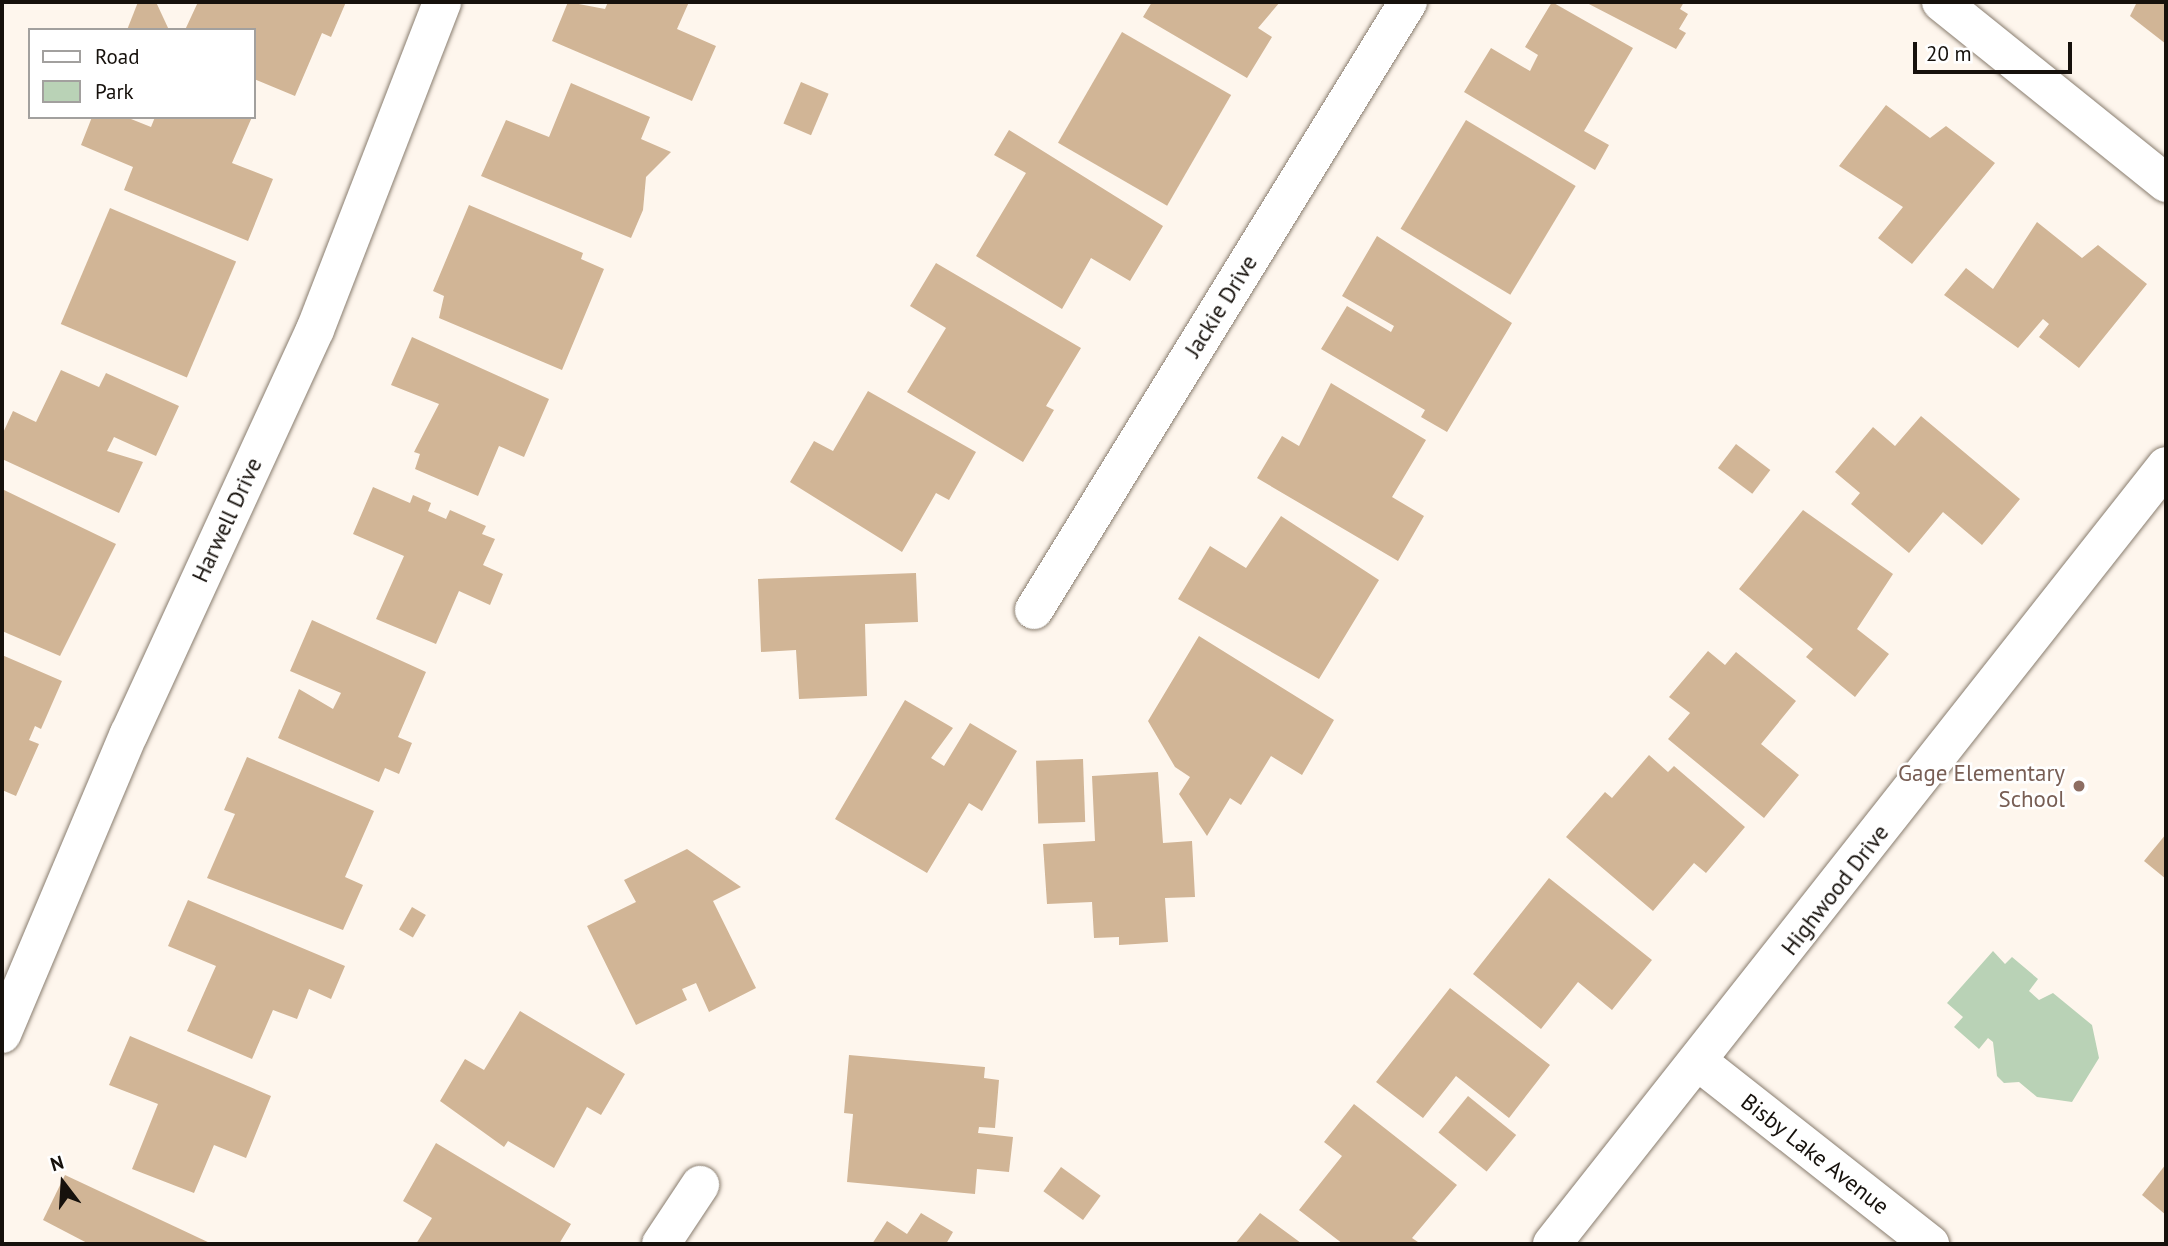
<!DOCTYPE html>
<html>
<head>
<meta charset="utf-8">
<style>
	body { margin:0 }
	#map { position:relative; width:2168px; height:1246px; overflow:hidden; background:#fef6ed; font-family:"PT Sans",sans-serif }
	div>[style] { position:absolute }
	.green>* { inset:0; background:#b9d2b6 }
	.building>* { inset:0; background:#d1b596; transform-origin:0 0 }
	.roads { filter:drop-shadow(0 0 2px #897d6f) drop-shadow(0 0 2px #897d6f) }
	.minor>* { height:38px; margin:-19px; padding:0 19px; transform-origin:19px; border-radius:19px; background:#fff }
	.dots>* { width:19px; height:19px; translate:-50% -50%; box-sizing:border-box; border:4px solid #fff; border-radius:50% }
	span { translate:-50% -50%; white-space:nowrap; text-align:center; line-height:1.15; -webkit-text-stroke:5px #fff; paint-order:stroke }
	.street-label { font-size:23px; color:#16110c }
	.education-label { font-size:23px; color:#785e54 }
	.right { translate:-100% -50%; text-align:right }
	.frame { position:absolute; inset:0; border:4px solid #16110c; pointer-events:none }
	.legend { position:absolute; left:28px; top:28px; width:228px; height:91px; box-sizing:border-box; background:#fff; border:2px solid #a2a09e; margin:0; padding:9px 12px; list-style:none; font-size:21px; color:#16110c }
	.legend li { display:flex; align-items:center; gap:14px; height:35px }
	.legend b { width:35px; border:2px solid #a2a09e }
	.north { position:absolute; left:28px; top:1148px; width:70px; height:70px; -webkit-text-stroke:5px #fff; paint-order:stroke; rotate:343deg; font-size:19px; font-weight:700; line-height:28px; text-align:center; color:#16110c }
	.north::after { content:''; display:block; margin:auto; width:24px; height:32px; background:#16110c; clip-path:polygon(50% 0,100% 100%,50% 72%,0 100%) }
	.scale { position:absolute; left:1913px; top:42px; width:159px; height:32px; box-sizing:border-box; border:4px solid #16110c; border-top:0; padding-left:9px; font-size:21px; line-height:24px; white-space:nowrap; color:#16110c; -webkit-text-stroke:5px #fff; paint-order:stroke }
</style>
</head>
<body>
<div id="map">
	<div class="green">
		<div style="clip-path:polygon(1993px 951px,2005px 964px,2012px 957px,2038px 979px,2029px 991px,2039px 1000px,2053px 993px,2092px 1025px,2099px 1058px,2072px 1102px,2037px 1097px,2019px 1082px,2004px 1083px,1997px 1076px,1993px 1042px,1988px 1038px,1979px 1049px,1954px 1027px,1963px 1017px,1947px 1003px)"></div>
	</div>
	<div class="building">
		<div style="clip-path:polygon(138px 2px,156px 2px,169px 30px,127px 30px)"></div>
		<div style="clip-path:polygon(198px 2px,346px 2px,331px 37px,322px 33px,295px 96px,254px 79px,254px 30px,185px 30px)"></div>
		<div style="clip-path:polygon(568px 2px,605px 9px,608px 2px,689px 2px,677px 29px,716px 46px,692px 101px,552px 41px)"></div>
		<div style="clip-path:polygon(1152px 2px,1280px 2px,1258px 28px,1272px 37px,1247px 78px,1143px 17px)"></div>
		<div style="clip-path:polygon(1552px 2px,1633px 48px,1584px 131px,1609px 145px,1595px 170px,1464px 92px,1491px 48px,1530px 71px,1538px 55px,1525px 47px)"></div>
		<div style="clip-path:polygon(1585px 2px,1684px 2px,1680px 9px,1688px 14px,1679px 29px,1686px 33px,1676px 49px)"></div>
		<div style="clip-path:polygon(2137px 2px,2166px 2px,2166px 44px,2130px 16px)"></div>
		<div style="left:1122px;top:32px;width:126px;height:128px;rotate:30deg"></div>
		<div style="left:801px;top:82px;width:30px;height:45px;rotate:23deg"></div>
		<div style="clip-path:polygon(571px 83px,650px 117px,641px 139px,671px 152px,646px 177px,643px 210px,631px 238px,481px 176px,506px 120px,549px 137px)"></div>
		<div style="clip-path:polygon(1886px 105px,1930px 138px,1946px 126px,1995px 163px,1912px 264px,1878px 238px,1903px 207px,1839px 166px)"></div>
		<div style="clip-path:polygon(92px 117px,126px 117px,151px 127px,155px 117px,252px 117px,232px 163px,273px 179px,248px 241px,124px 190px,133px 167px,81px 145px)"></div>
		<div style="left:1466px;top:120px;width:128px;height:127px;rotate:31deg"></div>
		<div style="clip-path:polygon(1009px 130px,1163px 226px,1130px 281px,1091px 258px,1062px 309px,976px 256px,1026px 173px,994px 155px)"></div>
		<div style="clip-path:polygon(469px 205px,583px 253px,581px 259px,604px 269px,562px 370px,439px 318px,444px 296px,433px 291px)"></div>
		<div style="left:110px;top:208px;width:137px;height:126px;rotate:23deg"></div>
		<div style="clip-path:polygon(2037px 222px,2082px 258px,2098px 245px,2147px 284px,2079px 368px,2039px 337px,2049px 324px,2043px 319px,2018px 348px,1944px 295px,1966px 268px,1993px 289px)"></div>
		<div style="clip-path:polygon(1377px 236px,1512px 323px,1447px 432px,1421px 417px,1425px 410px,1321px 349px,1347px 306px,1391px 332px,1394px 326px,1342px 296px)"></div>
		<div style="clip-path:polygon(936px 263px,1081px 348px,1046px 406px,1054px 410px,1023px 462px,907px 392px,946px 328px,910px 306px)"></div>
		<div style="clip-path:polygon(412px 337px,549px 399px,524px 457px,499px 446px,478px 496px,415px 469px,420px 454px,414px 452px,439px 404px,391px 385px)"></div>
		<div style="clip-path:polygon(61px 370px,99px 387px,106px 373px,179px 406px,156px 456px,114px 437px,107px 451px,143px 462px,119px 513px,2px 459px,2px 435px,13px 411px,36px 422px)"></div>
		<div style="clip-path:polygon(1331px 383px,1426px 440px,1392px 497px,1424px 516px,1398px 561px,1257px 478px,1282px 436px,1299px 446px)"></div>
		<div style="clip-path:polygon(868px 391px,976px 452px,949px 500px,936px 493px,902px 552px,790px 482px,814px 441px,833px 451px)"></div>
		<div style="clip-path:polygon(1921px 416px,2020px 499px,1982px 545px,1943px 512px,1909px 553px,1851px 504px,1860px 493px,1835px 472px,1873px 427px,1895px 446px)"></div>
		<div style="left:1736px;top:444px;width:43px;height:30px;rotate:37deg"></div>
		<div style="clip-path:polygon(373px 487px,410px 503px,413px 495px,431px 503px,428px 511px,446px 519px,450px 510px,486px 526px,482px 534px,495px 539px,483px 565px,503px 574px,490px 605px,459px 591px,436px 644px,376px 619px,404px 556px,353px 534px)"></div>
		<div style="clip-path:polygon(2px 489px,116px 544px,60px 656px,2px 631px)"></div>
		<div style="clip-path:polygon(1803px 510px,1893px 574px,1857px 629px,1889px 654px,1855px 697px,1806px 657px,1813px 649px,1739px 589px)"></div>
		<div style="clip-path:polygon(1281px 516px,1379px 580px,1319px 679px,1178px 599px,1210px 546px,1246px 568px)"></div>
		<div style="clip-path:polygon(916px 573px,918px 622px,865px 624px,867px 696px,799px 699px,796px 650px,761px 652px,758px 579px)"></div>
		<div style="clip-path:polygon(312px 620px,426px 672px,398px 737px,412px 743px,399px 774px,385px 768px,379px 782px,278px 738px,299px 689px,333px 709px,341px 693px,290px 671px)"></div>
		<div style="clip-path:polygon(1199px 636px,1334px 720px,1302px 775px,1271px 756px,1241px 805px,1230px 798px,1207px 836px,1179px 794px,1190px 777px,1175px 767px,1148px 721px)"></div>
		<div style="clip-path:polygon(1708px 651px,1725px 665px,1736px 652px,1796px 701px,1761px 744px,1799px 775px,1764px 818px,1668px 739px,1690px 713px,1669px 697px)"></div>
		<div style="clip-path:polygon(2px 655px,62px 681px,41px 729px,35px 726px,29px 740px,39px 744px,16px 796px,2px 790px)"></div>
		<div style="clip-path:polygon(905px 700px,953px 728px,931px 758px,944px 766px,970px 723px,1017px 751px,982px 811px,969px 803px,927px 873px,835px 819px)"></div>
		<div style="clip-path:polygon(1649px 755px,1668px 772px,1674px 766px,1745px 827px,1706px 873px,1694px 863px,1653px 911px,1566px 837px,1605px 792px,1612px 798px)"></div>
		<div style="clip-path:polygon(247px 757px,374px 811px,345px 877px,363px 885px,343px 930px,207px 878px,235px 814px,224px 810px)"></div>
		<div style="left:1083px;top:759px;width:63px;height:47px;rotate:88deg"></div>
		<div style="clip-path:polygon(1158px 772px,1163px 843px,1192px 841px,1195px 897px,1165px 898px,1168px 942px,1119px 945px,1119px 937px,1094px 938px,1092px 902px,1047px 904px,1043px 844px,1095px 841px,1092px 776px)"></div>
		<div style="clip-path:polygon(2166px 834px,2166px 879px,2144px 861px)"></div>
		<div style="clip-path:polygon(687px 849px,741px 887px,713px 901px,756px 988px,709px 1012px,696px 983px,682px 989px,687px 1000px,636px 1025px,587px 926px,636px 902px,624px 880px)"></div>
		<div style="clip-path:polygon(1549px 878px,1652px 960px,1612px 1010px,1578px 982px,1541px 1029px,1473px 974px)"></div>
		<div style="clip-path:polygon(188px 900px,345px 966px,331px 999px,309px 989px,297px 1019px,273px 1010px,252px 1059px,187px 1031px,216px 966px,168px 946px)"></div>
		<div style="left:412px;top:907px;width:16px;height:26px;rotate:30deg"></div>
		<div style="clip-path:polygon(1450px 988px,1550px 1065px,1509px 1118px,1456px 1076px,1423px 1118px,1376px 1082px)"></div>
		<div style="clip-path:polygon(520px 1011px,625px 1074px,601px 1115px,587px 1107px,554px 1168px,508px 1141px,504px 1147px,440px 1101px,465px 1059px,484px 1070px)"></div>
		<div style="clip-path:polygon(130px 1036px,271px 1096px,246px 1158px,214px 1145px,194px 1193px,132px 1169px,158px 1104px,109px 1085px)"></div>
		<div style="clip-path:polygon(849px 1055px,985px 1067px,984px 1078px,999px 1080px,995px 1128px,979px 1127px,978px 1133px,1013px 1137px,1009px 1172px,977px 1169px,975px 1194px,847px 1182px,853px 1114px,844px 1113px)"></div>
		<div style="left:1468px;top:1096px;width:62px;height:47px;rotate:39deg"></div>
		<div style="clip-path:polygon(1354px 1104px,1457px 1185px,1412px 1238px,1421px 1244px,1343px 1244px,1299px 1210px,1342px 1156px,1324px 1142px)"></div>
		<div style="clip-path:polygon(436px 1143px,571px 1224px,559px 1244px,416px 1244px,432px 1218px,403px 1201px)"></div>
		<div style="clip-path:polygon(2166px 1164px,2166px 1215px,2142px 1195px)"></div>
		<div style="left:1061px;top:1167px;width:49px;height:30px;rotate:36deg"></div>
		<div style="clip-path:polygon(65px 1175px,212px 1244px,89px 1244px,43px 1220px)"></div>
		<div style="clip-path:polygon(921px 1213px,953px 1232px,946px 1244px,872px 1244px,887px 1221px,907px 1234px)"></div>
		<div style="clip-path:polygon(1260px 1213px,1301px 1243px,1309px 1244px,1235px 1244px)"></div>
	</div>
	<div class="roads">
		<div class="minor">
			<div style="left:1941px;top:2px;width:289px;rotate:38.8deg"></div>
			<div style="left:1034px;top:610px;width:714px;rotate:-58.4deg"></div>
			<div style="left:2px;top:1034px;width:326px;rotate:-67.1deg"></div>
			<div style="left:129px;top:734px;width:445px;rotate:-65.3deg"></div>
			<div style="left:315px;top:330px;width:352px;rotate:-68.8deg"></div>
			<div style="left:1700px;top:1063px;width:293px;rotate:38.2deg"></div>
			<div style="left:661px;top:1244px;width:71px;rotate:-56.5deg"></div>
			<div style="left:1552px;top:1244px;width:991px;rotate:-51.72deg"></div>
		</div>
	</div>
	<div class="dots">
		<div style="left:2079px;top:786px;background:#8d6e63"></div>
	</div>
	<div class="street-label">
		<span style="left:1221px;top:306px;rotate:-58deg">Jackie Drive</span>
		<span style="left:227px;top:520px;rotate:-65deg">Harwell Drive</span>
		<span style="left:1835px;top:890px;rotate:-52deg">Highwood Drive</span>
		<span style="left:1815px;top:1154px;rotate:38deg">Bisby Lake Avenue</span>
	</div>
	<div class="education-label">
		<span class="right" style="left:2065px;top:786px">Gage Elementary<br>School</span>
	</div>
	<div class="frame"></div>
	<ul class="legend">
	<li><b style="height:9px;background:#fff"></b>Road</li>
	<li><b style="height:19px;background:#b9d2b6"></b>Park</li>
	</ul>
	<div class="north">N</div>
	<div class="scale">20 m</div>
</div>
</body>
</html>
